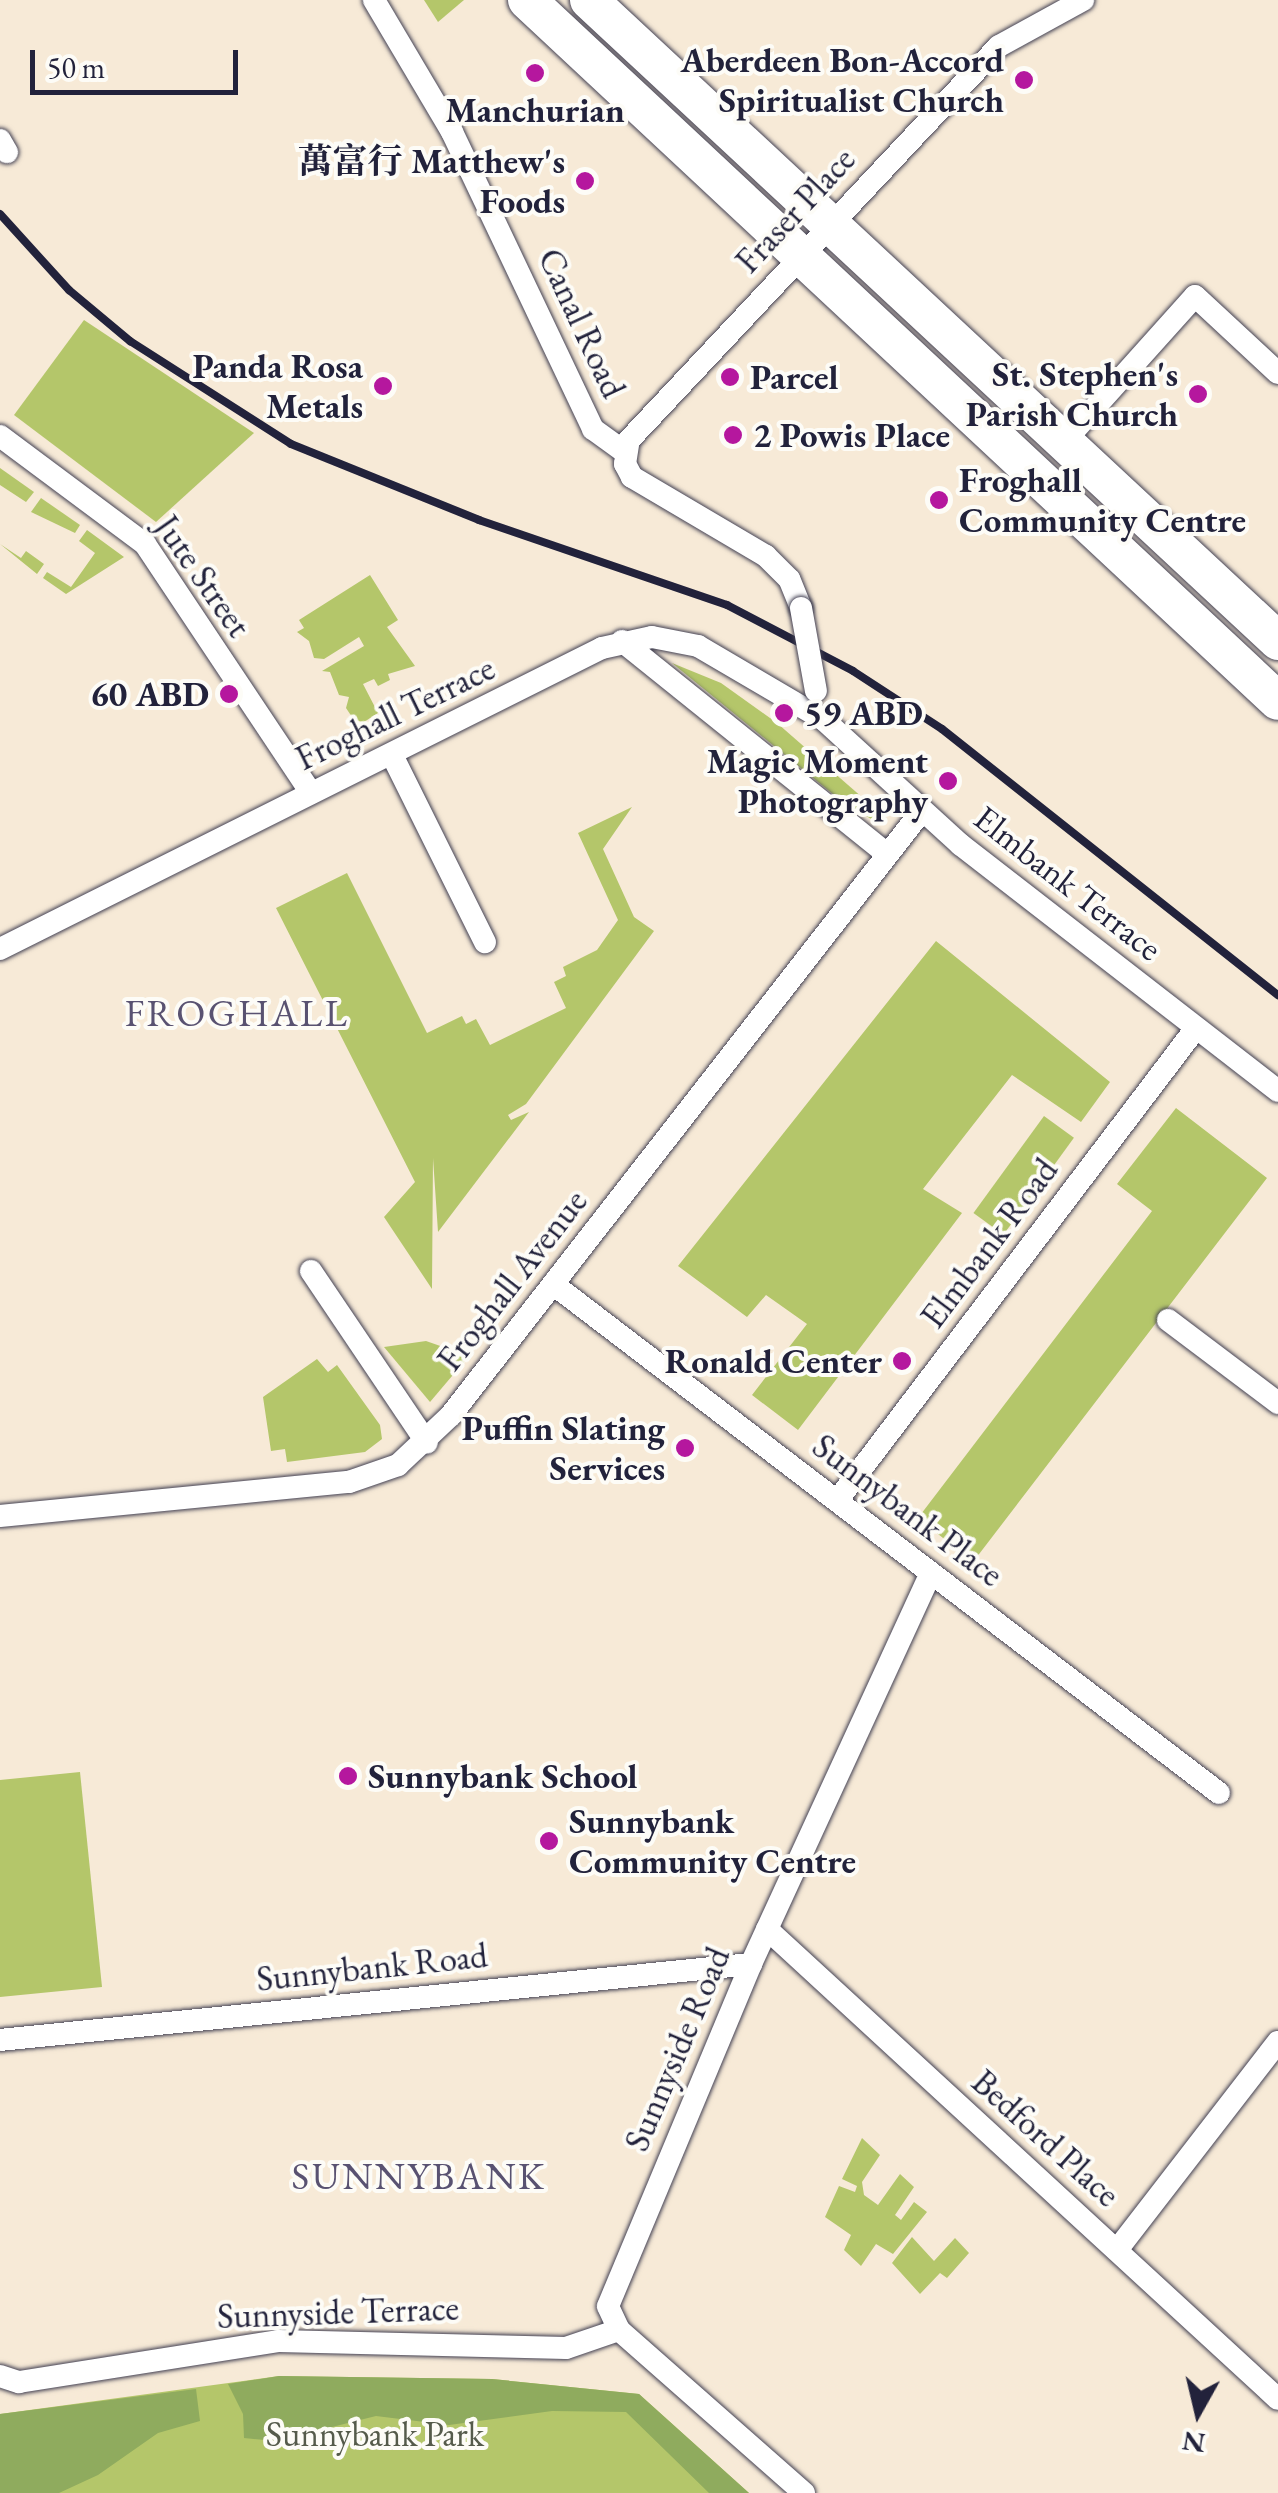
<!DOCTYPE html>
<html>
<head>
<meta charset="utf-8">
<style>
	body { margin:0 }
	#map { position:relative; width:1278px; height:2493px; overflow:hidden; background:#f7ead7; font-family:"EB Garamond","Noto Serif SC",serif }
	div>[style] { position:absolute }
	.green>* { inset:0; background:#b4c66a; transform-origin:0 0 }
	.forest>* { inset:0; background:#8fab5e }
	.roads { filter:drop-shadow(0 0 2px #424052) drop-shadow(0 0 2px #424052) }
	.street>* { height:22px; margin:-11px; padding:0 11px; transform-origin:11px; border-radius:11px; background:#fff }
	.primary>* { height:38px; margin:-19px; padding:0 19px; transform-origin:19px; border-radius:19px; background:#fff }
	.rail>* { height:8px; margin:-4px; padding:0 4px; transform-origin:4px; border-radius:4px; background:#22223b }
	.bridges { filter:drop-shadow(0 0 2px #424052) drop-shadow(0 0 2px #424052) }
	.street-bridge>* { height:22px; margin:-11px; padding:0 11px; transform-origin:11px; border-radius:11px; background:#fff }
	.dots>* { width:28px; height:28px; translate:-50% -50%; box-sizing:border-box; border:5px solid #fdfcf7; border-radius:50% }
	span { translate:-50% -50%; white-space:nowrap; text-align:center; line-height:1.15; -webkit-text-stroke:8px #fdfcf7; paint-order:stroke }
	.poi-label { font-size:35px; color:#22223b; font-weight:700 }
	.right { translate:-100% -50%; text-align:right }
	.left { translate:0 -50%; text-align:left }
	.street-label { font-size:35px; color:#22223b }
	.park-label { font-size:35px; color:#555b4b }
	.neighbourhood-label { font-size:38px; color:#595271; letter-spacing:2.5px }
	.north { position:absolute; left:1148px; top:2363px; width:100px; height:100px; -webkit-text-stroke:8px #fdfcf7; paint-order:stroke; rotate:188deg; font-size:28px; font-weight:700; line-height:40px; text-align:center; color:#22223b }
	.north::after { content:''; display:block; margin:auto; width:35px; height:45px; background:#22223b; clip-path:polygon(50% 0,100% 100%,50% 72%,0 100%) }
	.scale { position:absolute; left:30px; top:50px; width:208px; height:45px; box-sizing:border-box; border:5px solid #22223b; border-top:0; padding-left:12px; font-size:30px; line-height:35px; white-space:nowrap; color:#22223b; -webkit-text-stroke:8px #fdfcf7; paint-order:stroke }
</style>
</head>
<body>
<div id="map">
	<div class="green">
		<div style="clip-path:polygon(424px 0,464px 0,438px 22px)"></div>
		<div style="clip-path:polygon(84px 320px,254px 433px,156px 522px,14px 415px)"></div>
		<div style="clip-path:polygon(0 468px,34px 492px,26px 502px,0 485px)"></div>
		<div style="clip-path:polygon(41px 498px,80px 525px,75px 533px,31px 512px)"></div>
		<div style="clip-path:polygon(87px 530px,124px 557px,66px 594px,43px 578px,47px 572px,71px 587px,95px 553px,79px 541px)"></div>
		<div style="clip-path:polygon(0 544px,21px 558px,26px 551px,44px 564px,37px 574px)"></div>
		<div style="clip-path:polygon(370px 575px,398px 620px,387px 627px,415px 666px,388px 674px,390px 680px,378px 686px,374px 679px,363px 684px,378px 713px,364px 722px,354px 720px,346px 708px,349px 697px,339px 695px,330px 672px,322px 671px,364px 646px,359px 637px,324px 659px,314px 658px,309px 641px,297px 632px,304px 628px,299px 620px)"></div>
		<div style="clip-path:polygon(672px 663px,721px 683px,777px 723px,879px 812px,880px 824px,845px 804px)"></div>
		<div style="clip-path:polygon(632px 807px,603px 849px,634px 917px,654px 931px,526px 1104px,508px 1115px,511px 1120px,529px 1112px,438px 1232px,433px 1158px,432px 1289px,384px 1217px,415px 1182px,276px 908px,347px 873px,427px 1033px,462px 1016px,466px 1024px,476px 1019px,490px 1045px,566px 1008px,554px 982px,566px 976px,563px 967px,597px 950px,618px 920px,578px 833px)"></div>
		<div style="clip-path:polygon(936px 941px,1110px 1082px,1081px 1122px,1012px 1075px,923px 1189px,962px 1213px,798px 1430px,752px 1395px,807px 1324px,766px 1295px,747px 1317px,678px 1266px)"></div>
		<div style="clip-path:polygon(1176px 1108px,1267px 1178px,973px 1562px,918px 1518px,1152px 1211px,1117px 1184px)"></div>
		<div style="left:1044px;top:1116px;width:37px;height:120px;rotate:36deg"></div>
		<div style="clip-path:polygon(426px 1341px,469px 1356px,430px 1402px,384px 1347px)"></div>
		<div style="clip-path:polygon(317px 1359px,328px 1372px,337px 1365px,380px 1425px,382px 1439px,365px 1452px,287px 1462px,285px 1449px,271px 1451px,263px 1397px)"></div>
		<div style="clip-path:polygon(80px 1772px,102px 1987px,0 1997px,0 1780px)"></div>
		<div style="clip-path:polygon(862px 2138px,880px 2155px,862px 2182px,864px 2195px,878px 2205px,900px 2174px,914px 2187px,895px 2215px,901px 2220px,914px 2202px,927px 2212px,893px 2254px,876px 2244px,861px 2266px,844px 2250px,851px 2235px,825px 2217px,839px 2186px,855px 2192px,857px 2186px,842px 2179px)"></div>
		<div style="clip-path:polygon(912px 2237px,934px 2261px,955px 2238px,969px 2253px,947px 2278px,940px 2273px,920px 2294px,892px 2263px)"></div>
		<div style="clip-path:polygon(279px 2376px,492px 2379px,639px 2394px,749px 2493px,0 2493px,0 2414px)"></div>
	</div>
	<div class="forest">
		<div style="clip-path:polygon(279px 2376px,492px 2379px,639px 2394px,749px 2493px,709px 2493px,626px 2412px,552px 2411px,449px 2425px,376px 2416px,276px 2441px,244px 2438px,243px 2414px,228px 2384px)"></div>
		<div style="clip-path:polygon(196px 2389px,200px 2421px,158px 2433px,98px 2475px,59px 2493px,0 2493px,0 2414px)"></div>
	</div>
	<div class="roads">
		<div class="street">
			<div style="left:374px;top:0;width:153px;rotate:59.4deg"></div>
			<div style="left:452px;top:132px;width:329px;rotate:64.6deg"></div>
			<div style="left:593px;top:429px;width:39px;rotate:36deg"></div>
			<div style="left:0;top:140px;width:14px;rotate:60deg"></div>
			<div style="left:0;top:436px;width:181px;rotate:36.7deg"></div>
			<div style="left:145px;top:544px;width:299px;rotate:56.3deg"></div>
			<div style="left:1064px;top:442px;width:196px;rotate:-48.1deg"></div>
			<div style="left:1195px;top:296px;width:113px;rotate:42.9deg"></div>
			<div style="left:801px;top:608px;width:31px;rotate:-112deg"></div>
			<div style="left:789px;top:579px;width:33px;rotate:-135deg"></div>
			<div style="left:766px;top:556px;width:156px;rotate:-149.5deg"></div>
			<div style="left:632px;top:477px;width:15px;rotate:-118deg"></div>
			<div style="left:625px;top:464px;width:24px;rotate:-81deg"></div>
			<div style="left:629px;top:440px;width:540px;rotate:-46.8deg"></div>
			<div style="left:999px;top:46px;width:96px;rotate:-28.7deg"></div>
			<div style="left:622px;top:641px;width:340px;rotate:38.8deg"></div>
			<div style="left:392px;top:755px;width:209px;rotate:63.6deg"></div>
			<div style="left:0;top:949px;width:673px;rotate:-26.57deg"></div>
			<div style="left:602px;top:648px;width:51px;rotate:-12.4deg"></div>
			<div style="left:652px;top:637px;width:47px;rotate:11.1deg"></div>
			<div style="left:698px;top:646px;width:146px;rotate:30.4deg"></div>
			<div style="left:824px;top:720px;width:185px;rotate:42.4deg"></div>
			<div style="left:961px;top:845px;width:401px;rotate:37.8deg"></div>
			<div style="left:311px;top:1271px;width:207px;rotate:56deg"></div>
			<div style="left:553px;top:1284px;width:838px;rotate:37.39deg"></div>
			<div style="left:1168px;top:1320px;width:138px;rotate:37deg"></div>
			<div style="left:837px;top:1501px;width:594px;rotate:-52.8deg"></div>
			<div style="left:0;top:1516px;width:351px;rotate:-5.6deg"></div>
			<div style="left:349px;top:1482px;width:52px;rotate:-19.1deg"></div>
			<div style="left:398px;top:1465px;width:73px;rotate:-43.3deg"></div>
			<div style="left:451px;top:1415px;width:765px;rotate:-52.07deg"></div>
			<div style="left:767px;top:1929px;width:694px;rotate:42.61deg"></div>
			<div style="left:0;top:2040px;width:755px;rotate:-5.78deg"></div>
			<div style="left:1117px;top:2250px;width:263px;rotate:-52.3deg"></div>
			<div style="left:0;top:2376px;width:20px;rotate:18deg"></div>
			<div style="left:19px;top:2382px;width:262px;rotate:-9deg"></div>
			<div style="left:278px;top:2341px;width:288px;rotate:1.4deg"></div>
			<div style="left:566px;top:2348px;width:56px;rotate:-18.8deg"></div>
			<div style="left:804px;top:2493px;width:247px;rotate:-138.6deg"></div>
			<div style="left:619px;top:2330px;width:26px;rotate:-115deg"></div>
			<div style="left:608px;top:2306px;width:371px;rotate:-67.3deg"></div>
			<div style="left:751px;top:1964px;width:430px;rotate:-65.3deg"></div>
		</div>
		<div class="primary">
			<div style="left:527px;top:0;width:1027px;rotate:43.03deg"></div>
			<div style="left:589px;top:0;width:941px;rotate:42.93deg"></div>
		</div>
	</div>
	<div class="rail">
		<div style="left:0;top:214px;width:103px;rotate:47.8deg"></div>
		<div style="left:69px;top:290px;width:80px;rotate:39.9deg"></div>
		<div style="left:130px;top:341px;width:191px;rotate:32.6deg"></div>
		<div style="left:291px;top:444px;width:203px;rotate:22deg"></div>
		<div style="left:479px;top:520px;width:262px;rotate:18.9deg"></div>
		<div style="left:727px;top:605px;width:142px;rotate:27.6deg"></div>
		<div style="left:853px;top:671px;width:106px;rotate:33.1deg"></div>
		<div style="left:942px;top:729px;width:429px;rotate:38.4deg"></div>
	</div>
	<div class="bridges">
		<div class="street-bridge">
			<div style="left:801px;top:608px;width:84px;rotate:79.8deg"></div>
		</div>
	</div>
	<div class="dots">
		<div style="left:535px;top:73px;background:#b5179e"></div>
		<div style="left:1024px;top:80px;background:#b5179e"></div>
		<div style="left:585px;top:181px;background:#b5179e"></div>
		<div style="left:730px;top:377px;background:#b5179e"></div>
		<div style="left:383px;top:386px;background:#b5179e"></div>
		<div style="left:1198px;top:394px;background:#b5179e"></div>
		<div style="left:733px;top:435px;background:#b5179e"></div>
		<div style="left:939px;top:500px;background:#b5179e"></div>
		<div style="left:229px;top:694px;background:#b5179e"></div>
		<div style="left:784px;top:713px;background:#b5179e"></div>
		<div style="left:948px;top:781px;background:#b5179e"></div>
		<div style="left:902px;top:1361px;background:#b5179e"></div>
		<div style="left:685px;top:1448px;background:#b5179e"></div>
		<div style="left:348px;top:1776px;background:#b5179e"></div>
		<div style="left:549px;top:1841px;background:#b5179e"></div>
	</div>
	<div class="poi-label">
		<span class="right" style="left:1004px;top:80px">Aberdeen Bon-Accord<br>Spiritualist Church</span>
		<span style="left:535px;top:110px">Manchurian</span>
		<span class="right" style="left:565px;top:181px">萬富行 Matthew's<br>Foods</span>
		<span class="right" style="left:363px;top:386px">Panda Rosa<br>Metals</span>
		<span class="right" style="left:1178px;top:394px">St. Stephen's<br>Parish Church</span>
		<span class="left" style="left:750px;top:377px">Parcel</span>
		<span class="left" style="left:753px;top:435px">2 Powis Place</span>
		<span class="left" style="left:959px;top:500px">Froghall<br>Community Centre</span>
		<span class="right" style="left:209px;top:694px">60 ABD</span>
		<span class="left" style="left:804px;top:713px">59 ABD</span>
		<span class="right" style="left:928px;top:781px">Magic Moment<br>Photography</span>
		<span class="right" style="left:882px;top:1361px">Ronald Center</span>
		<span class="right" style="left:665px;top:1448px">Puffin Slating<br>Services</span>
		<span class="left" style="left:368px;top:1776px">Sunnybank School</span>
		<span class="left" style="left:569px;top:1841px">Sunnybank<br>Community Centre</span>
	</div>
	<div class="street-label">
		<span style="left:795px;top:210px;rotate:-47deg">Fraser Place</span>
		<span style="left:582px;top:323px;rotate:65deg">Canal Road</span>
		<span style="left:203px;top:576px;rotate:55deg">Jute Street</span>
		<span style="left:395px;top:713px;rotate:-26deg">Froghall Terrace</span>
		<span style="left:1068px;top:883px;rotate:38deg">Elmbank Terrace</span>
		<span style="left:989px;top:1243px;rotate:-53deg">Elmbank Road</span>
		<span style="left:512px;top:1280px;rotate:-52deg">Froghall Avenue</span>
		<span style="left:908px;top:1510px;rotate:37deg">Sunnybank Place</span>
		<span style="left:372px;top:1967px;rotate:-6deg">Sunnybank Road</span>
		<span style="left:677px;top:2049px;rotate:-67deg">Sunnyside Road</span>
		<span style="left:1046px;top:2138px;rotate:42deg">Bedford Place</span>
		<span style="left:338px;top:2312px;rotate:-2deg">Sunnyside Terrace</span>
	</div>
	<div class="park-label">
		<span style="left:375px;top:2434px">Sunnybank Park</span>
	</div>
	<div class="neighbourhood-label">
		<span style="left:237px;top:1013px">FROGHALL</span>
		<span style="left:419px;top:2176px">SUNNYBANK</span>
	</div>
	<div class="north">N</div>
	<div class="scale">50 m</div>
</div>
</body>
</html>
